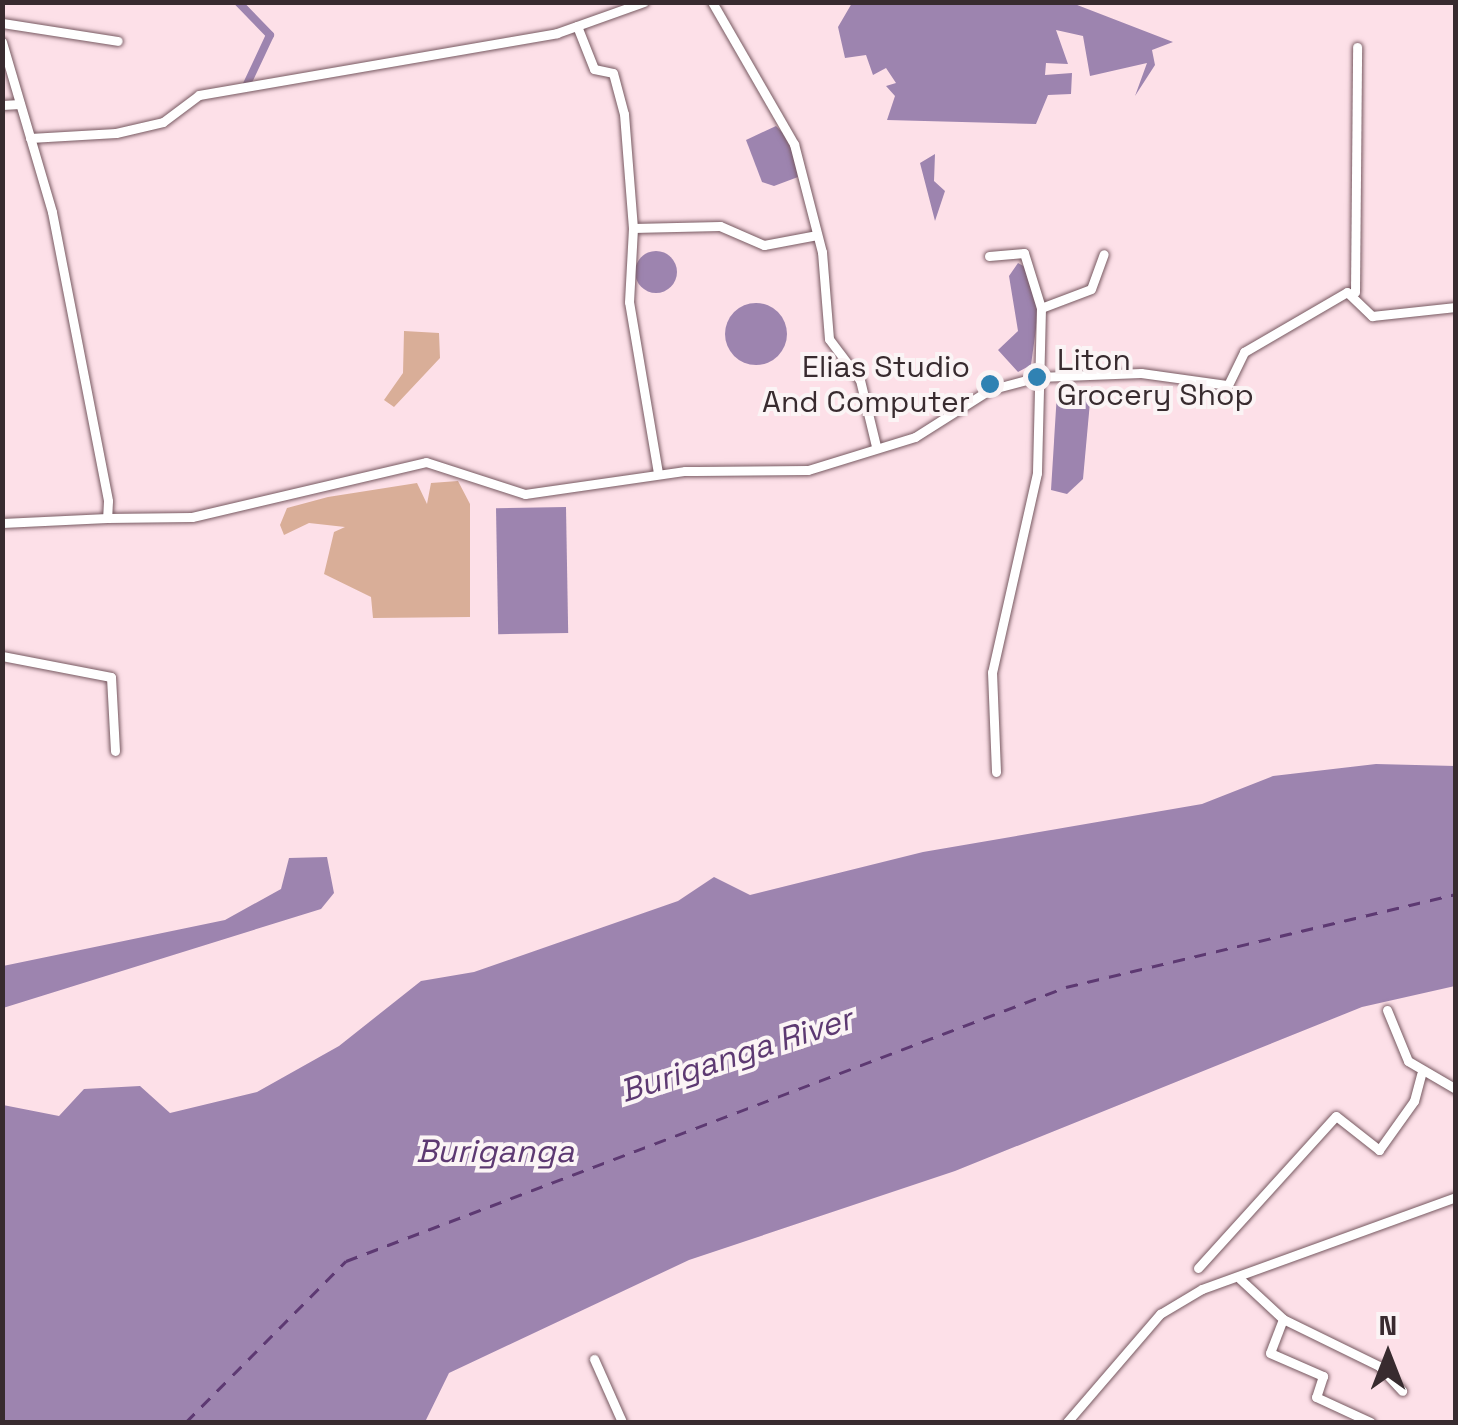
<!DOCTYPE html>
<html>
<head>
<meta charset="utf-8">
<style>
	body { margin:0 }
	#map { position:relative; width:1458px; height:1425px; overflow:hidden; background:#fde0e8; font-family:"Space Grotesk",sans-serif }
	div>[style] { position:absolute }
	.green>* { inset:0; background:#d9ae98 }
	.water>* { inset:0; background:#9d84af; transform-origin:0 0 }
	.round { border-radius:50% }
	.canal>* { height:8px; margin:-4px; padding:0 4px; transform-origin:4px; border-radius:4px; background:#9d84af }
	.ferry>* { height:2.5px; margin-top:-1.25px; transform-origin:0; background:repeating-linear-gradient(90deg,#5d3972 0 12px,transparent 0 22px) }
	.roads { filter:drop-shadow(0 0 2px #775961) drop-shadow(0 0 2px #775961) }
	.minor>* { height:9px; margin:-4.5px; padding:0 4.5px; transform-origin:4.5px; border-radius:4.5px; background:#fff }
	.dots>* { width:28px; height:28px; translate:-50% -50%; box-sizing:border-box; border:5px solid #fbf4f5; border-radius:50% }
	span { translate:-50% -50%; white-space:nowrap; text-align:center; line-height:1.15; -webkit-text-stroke:8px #fbf4f5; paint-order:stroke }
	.poi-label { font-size:30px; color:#382b2f }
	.left { translate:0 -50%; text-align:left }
	.right { translate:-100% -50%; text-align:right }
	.water-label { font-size:32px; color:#5d3972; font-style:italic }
	.frame { position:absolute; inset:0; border:5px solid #382b2f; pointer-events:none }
	.north { position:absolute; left:1338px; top:1305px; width:100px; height:100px; -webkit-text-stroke:8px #fbf4f5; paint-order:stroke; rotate:0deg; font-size:28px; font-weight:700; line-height:40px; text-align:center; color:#382b2f }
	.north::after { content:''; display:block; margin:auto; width:35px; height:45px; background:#382b2f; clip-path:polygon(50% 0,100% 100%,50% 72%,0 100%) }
</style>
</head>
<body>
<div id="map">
	<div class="green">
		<div style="clip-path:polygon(404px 331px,439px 333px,440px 358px,394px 407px,384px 400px,403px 373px)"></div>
		<div style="clip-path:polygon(458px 481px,470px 504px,470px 617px,373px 618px,371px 597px,324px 574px,334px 532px,345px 527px,309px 523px,284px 535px,280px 525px,287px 508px,328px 497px,417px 483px,427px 504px,431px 483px)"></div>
	</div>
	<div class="water">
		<div style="clip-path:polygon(1072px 3px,1173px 42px,1152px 50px,1155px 65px,1135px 96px,1147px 63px,1090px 76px,1083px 36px,1056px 30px,1068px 64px,1046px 63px,1045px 75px,1072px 73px,1071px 94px,1048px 95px,1036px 124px,887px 120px,895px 96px,886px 86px,896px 83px,886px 68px,873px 75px,866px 55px,845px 58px,838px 27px,852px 3px)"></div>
		<div style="clip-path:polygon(776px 126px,791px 141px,798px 177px,774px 186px,762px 182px,746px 140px)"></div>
		<div style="clip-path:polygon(935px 154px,934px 181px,945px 191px,935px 221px,920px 163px)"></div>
		<div class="round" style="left:635px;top:251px;width:42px;height:42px"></div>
		<div style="clip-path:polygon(1018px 263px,1029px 269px,1038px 314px,1031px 365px,1018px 372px,998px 350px,1018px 331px,1009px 276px)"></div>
		<div class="round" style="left:725px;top:303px;width:62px;height:62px"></div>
		<div style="clip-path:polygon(1091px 391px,1083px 479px,1067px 494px,1051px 490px,1057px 393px)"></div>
		<div style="left:566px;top:507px;width:126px;height:70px;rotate:89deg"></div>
		<div style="clip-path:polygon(1376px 764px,1455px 766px,1455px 986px,1362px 1007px,955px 1171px,689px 1260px,449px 1373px,425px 1422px,3px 1422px,3px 1105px,59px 1116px,84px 1089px,140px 1086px,170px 1113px,257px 1092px,339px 1046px,421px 981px,474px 972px,678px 901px,714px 877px,750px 895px,923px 852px,1202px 804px,1273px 776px)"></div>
		<div style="clip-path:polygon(327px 857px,334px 893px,321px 909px,3px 1008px,3px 966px,225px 920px,281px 889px,289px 858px)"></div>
	</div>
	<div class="canal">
		<div style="left:238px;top:2px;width:46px;rotate:45.9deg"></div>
		<div style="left:270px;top:35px;width:54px;rotate:115.1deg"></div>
	</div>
	<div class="ferry">
		<div style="left:186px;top:1422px;width:227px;rotate:-45.2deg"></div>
		<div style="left:346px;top:1261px;width:770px;rotate:-20.83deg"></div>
		<div style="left:1066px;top:987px;width:401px;rotate:-13.4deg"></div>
	</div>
	<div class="roads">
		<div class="minor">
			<div style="left:712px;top:2px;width:164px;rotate:60deg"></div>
			<div style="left:794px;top:144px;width:112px;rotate:75.5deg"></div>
			<div style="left:822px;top:252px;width:87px;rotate:85.4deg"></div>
			<div style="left:829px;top:339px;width:51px;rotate:52.9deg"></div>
			<div style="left:860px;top:380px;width:68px;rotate:76.4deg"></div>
			<div style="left:2px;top:23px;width:117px;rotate:8.8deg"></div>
			<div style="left:577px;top:26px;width:46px;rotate:68.4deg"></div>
			<div style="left:594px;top:69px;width:19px;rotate:12deg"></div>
			<div style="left:613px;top:73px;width:42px;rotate:75deg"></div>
			<div style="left:624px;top:114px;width:114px;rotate:85.5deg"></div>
			<div style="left:2px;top:42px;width:177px;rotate:73.6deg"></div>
			<div style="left:52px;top:212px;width:294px;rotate:79deg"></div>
			<div style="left:108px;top:501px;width:17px;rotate:93deg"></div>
			<div style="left:107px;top:518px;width:105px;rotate:177.3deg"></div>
			<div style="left:2px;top:105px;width:18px;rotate:-3deg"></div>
			<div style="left:30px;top:138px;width:86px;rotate:-3.3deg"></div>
			<div style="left:116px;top:133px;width:48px;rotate:-13.2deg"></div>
			<div style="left:163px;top:122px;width:45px;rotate:-36.9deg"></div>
			<div style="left:199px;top:95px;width:363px;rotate:-9.8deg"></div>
			<div style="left:557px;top:33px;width:92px;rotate:-19.6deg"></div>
			<div style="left:989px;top:256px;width:35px;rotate:-5deg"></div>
			<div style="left:1024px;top:253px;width:58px;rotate:72.8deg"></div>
			<div style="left:1041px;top:308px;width:165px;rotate:91.4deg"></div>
			<div style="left:1037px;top:473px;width:204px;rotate:102.7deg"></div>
			<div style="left:992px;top:672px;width:100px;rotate:87.7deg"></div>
			<div style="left:1355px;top:292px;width:245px;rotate:-89.5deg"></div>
			<div style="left:1041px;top:308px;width:53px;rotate:-20.8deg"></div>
			<div style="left:1091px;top:289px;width:37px;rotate:-70deg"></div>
			<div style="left:658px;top:473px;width:173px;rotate:-99.6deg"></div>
			<div style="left:629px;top:302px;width:74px;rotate:-86.9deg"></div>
			<div style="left:633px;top:228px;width:87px;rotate:-1.3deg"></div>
			<div style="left:720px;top:226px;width:48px;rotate:23.4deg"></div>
			<div style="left:764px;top:245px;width:54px;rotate:-10.7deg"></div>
			<div style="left:107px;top:518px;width:85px;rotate:-0.7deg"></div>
			<div style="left:192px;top:517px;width:240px;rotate:-13.2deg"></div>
			<div style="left:426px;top:462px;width:104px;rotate:17.9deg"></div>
			<div style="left:525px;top:494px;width:162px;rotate:-8.2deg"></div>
			<div style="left:685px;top:471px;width:123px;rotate:-0.5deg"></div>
			<div style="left:808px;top:470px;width:112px;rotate:-17.1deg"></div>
			<div style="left:915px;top:437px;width:88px;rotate:-32.4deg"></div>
			<div style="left:989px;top:390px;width:51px;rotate:-14.9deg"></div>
			<div style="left:1038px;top:377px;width:103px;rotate:-2.2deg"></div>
			<div style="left:1141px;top:373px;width:88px;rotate:7.9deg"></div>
			<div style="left:1228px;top:385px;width:37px;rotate:-64deg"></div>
			<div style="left:1244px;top:352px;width:119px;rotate:-30.2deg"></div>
			<div style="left:1347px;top:292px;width:35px;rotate:44deg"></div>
			<div style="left:1372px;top:316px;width:84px;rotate:-6.1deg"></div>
			<div style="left:2px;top:656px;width:111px;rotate:10.9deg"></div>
			<div style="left:111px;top:677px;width:74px;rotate:86.9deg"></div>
			<div style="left:1387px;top:1010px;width:55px;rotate:67.6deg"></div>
			<div style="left:1408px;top:1061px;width:56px;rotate:30.3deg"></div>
			<div style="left:1198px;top:1268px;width:205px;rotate:-47.8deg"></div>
			<div style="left:1336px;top:1116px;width:55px;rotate:38.3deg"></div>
			<div style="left:1379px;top:1150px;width:60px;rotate:-54.5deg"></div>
			<div style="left:1414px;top:1101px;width:28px;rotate:-75deg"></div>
			<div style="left:1240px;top:1279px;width:59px;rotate:42.9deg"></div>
			<div style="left:1283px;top:1319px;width:107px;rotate:26.1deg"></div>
			<div style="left:1379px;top:1366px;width:34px;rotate:47deg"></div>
			<div style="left:1283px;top:1319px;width:36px;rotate:111deg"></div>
			<div style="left:1270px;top:1353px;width:58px;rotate:23.5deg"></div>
			<div style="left:1323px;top:1376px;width:22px;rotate:108deg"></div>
			<div style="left:1316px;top:1397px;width:60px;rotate:24.8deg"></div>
			<div style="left:594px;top:1359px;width:69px;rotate:66deg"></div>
			<div style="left:1067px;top:1422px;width:143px;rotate:-49.3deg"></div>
			<div style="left:1160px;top:1314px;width:49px;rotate:-30.8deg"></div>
			<div style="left:1202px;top:1289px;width:270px;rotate:-19.9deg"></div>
		</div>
	</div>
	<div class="dots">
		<div style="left:1037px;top:377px;background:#3082b3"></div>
		<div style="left:990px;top:384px;background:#3082b3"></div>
	</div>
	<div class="poi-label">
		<span class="left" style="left:1057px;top:377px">Liton<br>Grocery Shop</span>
		<span class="right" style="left:970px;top:384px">Elias Studio<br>And Computer</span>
	</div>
	<div class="water-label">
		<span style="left:736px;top:1055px;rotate:-18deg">Buriganga River</span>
		<span style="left:495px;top:1151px">Buriganga</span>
	</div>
	<div class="frame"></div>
	<div class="north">N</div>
</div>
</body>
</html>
